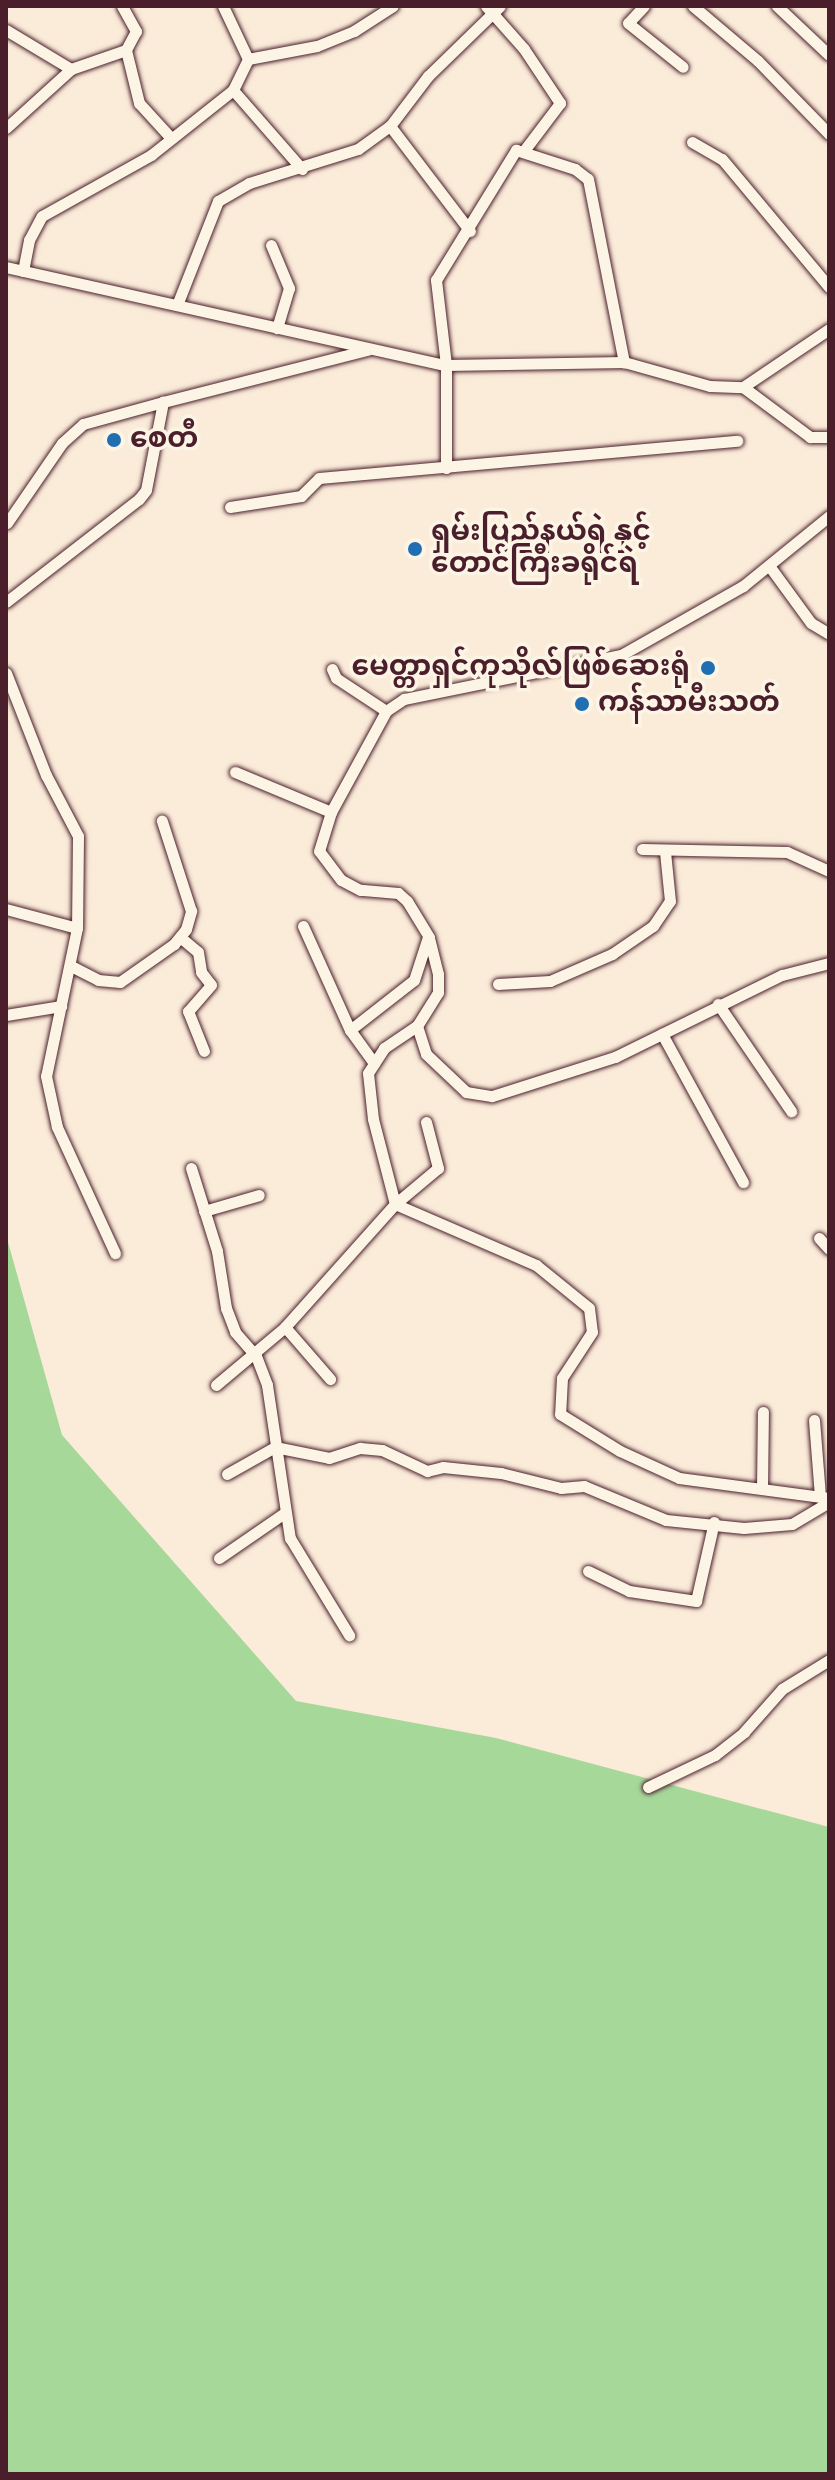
<!DOCTYPE html>
<html>
<head>
<meta charset="utf-8">
<style>
	body { margin:0 }
	#map { position:relative; width:835px; height:2480px; overflow:hidden; background:#fbebd9; font-family:Mynerve,"Noto Sans Myanmar",sans-serif }
	div>[style] { position:absolute }
	.green>* { inset:0; background:#a6d89a }
	.roads { filter:drop-shadow(0 0 2px #4a1f2b) drop-shadow(0 0 2px #4a1f2b) }
	.minor>* { height:11px; margin:-5.5px; padding:0 5.5px; transform-origin:5.5px; border-radius:5.5px; background:#fcf5e5 }
	.dots>* { width:22px; height:22px; translate:-50% -50%; box-sizing:border-box; border:4px solid #fcf5e5; border-radius:50% }
	span { translate:-50% -50%; white-space:nowrap; text-align:center; line-height:1.15; -webkit-text-stroke:7px #fcf5e5; paint-order:stroke }
	.poi-label { font-size:28px; color:#4a1f2b; font-weight:700 }
	.left { translate:0 -50%; text-align:left }
	.right { translate:-100% -50%; text-align:right }
	.frame { position:absolute; inset:0; border:8px solid #4a1f2b; pointer-events:none }
</style>
</head>
<body>
<div id="map">
	<div class="green">
		<div style="clip-path:polygon(6px 1235px,62px 1435px,296px 1701px,496px 1738px,829px 1827px,829px 2474px,6px 2474px)"></div>
	</div>
	<div class="roads">
		<div class="minor">
			<div style="left:122px;top:6px;width:29px;rotate:61deg"></div>
			<div style="left:136px;top:31px;width:21px;rotate:118deg"></div>
			<div style="left:126px;top:50px;width:55px;rotate:76.2deg"></div>
			<div style="left:139px;top:103px;width:47px;rotate:47.6deg"></div>
			<div style="left:486px;top:6px;width:57px;rotate:48.5deg"></div>
			<div style="left:524px;top:49px;width:65px;rotate:56.3deg"></div>
			<div style="left:560px;top:103px;width:61px;rotate:127.1deg"></div>
			<div style="left:644px;top:6px;width:23px;rotate:133deg"></div>
			<div style="left:628px;top:23px;width:70px;rotate:38.7deg"></div>
			<div style="left:693px;top:6px;width:85px;rotate:40.2deg"></div>
			<div style="left:758px;top:61px;width:102px;rotate:45.8deg"></div>
			<div style="left:777px;top:6px;width:71px;rotate:43.3deg"></div>
			<div style="left:6px;top:30px;width:76px;rotate:31deg"></div>
			<div style="left:248px;top:59px;width:70px;rotate:-10.7deg"></div>
			<div style="left:317px;top:46px;width:40px;rotate:-22deg"></div>
			<div style="left:354px;top:31px;width:46px;rotate:-32.7deg"></div>
			<div style="left:233px;top:90px;width:105px;rotate:48.9deg"></div>
			<div style="left:390px;top:126px;width:132px;rotate:52.7deg"></div>
			<div style="left:6px;top:128px;width:88px;rotate:-42.2deg"></div>
			<div style="left:71px;top:69px;width:58px;rotate:-19.1deg"></div>
			<div style="left:692px;top:142px;width:34px;rotate:30deg"></div>
			<div style="left:722px;top:159px;width:167px;rotate:50.1deg"></div>
			<div style="left:271px;top:245px;width:47px;rotate:67.3deg"></div>
			<div style="left:289px;top:288px;width:42px;rotate:106.7deg"></div>
			<div style="left:6px;top:267px;width:451px;rotate:12.6deg"></div>
			<div style="left:446px;top:365px;width:178px;rotate:-1deg"></div>
			<div style="left:624px;top:362px;width:89px;rotate:15.6deg"></div>
			<div style="left:710px;top:386px;width:33px;rotate:2deg"></div>
			<div style="left:743px;top:387px;width:104px;rotate:-34deg"></div>
			<div style="left:23px;top:271px;width:32px;rotate:-79deg"></div>
			<div style="left:29px;top:240px;width:27px;rotate:-62deg"></div>
			<div style="left:42px;top:216px;width:125px;rotate:-29.2deg"></div>
			<div style="left:151px;top:155px;width:105px;rotate:-38.4deg"></div>
			<div style="left:233px;top:90px;width:34px;rotate:-64deg"></div>
			<div style="left:248px;top:59px;width:59px;rotate:-115.3deg"></div>
			<div style="left:177px;top:305px;width:112px;rotate:-68.5deg"></div>
			<div style="left:218px;top:201px;width:36px;rotate:-30deg"></div>
			<div style="left:249px;top:183px;width:114px;rotate:-17.3deg"></div>
			<div style="left:358px;top:149px;width:39px;rotate:-36deg"></div>
			<div style="left:390px;top:126px;width:63px;rotate:-52.8deg"></div>
			<div style="left:428px;top:76px;width:100px;rotate:-44.2deg"></div>
			<div style="left:743px;top:387px;width:84px;rotate:36.7deg"></div>
			<div style="left:810px;top:437px;width:19px"></div>
			<div style="left:446px;top:468px;width:103px;rotate:-90deg"></div>
			<div style="left:446px;top:365px;width:86px;rotate:-96.7deg"></div>
			<div style="left:436px;top:280px;width:153px;rotate:-58.4deg"></div>
			<div style="left:516px;top:150px;width:62px;rotate:17.9deg"></div>
			<div style="left:575px;top:169px;width:16px;rotate:38deg"></div>
			<div style="left:588px;top:179px;width:187px;rotate:78.9deg"></div>
			<div style="left:230px;top:507px;width:72px;rotate:-8.8deg"></div>
			<div style="left:301px;top:496px;width:25px;rotate:-45deg"></div>
			<div style="left:319px;top:478px;width:420px;rotate:-5.1deg"></div>
			<div style="left:7px;top:523px;width:97px;rotate:-55.5deg"></div>
			<div style="left:62px;top:443px;width:28px;rotate:-42deg"></div>
			<div style="left:83px;top:424px;width:83px;rotate:-15.4deg"></div>
			<div style="left:770px;top:567px;width:69px;rotate:53.8deg"></div>
			<div style="left:811px;top:623px;width:21px;rotate:31deg"></div>
			<div style="left:6px;top:602px;width:168px;rotate:-37.8deg"></div>
			<div style="left:139px;top:499px;width:11px;rotate:-52deg"></div>
			<div style="left:146px;top:490px;width:90px;rotate:-79.1deg"></div>
			<div style="left:163px;top:402px;width:211px;rotate:-14.3deg"></div>
			<div style="left:332px;top:669px;width:10px;rotate:66deg"></div>
			<div style="left:336px;top:678px;width:60px;rotate:33.4deg"></div>
			<div style="left:6px;top:673px;width:110px;rotate:68.6deg"></div>
			<div style="left:46px;top:775px;width:69px;rotate:62.3deg"></div>
			<div style="left:78px;top:836px;width:92px;rotate:90.6deg"></div>
			<div style="left:77px;top:928px;width:151px;rotate:101.8deg"></div>
			<div style="left:46px;top:1076px;width:52px;rotate:77.8deg"></div>
			<div style="left:57px;top:1127px;width:139px;rotate:65.3deg"></div>
			<div style="left:235px;top:772px;width:104px;rotate:22.6deg"></div>
			<div style="left:642px;top:849px;width:145px;rotate:1.2deg"></div>
			<div style="left:787px;top:852px;width:46px;rotate:24.3deg"></div>
			<div style="left:6px;top:909px;width:73px;rotate:15deg"></div>
			<div style="left:303px;top:926px;width:114px;rotate:65.7deg"></div>
			<div style="left:350px;top:1030px;width:41px;rotate:54deg"></div>
			<div style="left:180px;top:937px;width:23px;rotate:40deg"></div>
			<div style="left:198px;top:952px;width:20px;rotate:81deg"></div>
			<div style="left:201px;top:972px;width:16px;rotate:52deg"></div>
			<div style="left:211px;top:985px;width:35px;rotate:131deg"></div>
			<div style="left:188px;top:1011px;width:43px;rotate:68.2deg"></div>
			<div style="left:71px;top:966px;width:30px;rotate:27deg"></div>
			<div style="left:98px;top:980px;width:22px;rotate:5deg"></div>
			<div style="left:120px;top:982px;width:66px;rotate:-35.1deg"></div>
			<div style="left:174px;top:944px;width:19px;rotate:-51deg"></div>
			<div style="left:186px;top:929px;width:19px;rotate:-74deg"></div>
			<div style="left:191px;top:911px;width:95px;rotate:-107.9deg"></div>
			<div style="left:498px;top:984px;width:52px;rotate:-3.3deg"></div>
			<div style="left:550px;top:981px;width:68px;rotate:-23.5deg"></div>
			<div style="left:612px;top:954px;width:50px;rotate:-34.3deg"></div>
			<div style="left:653px;top:926px;width:30px;rotate:-56deg"></div>
			<div style="left:670px;top:901px;width:49px;rotate:-95.8deg"></div>
			<div style="left:718px;top:1004px;width:130px;rotate:55.7deg"></div>
			<div style="left:6px;top:1015px;width:56px;rotate:-9.3deg"></div>
			<div style="left:417px;top:1026px;width:29px;rotate:72deg"></div>
			<div style="left:426px;top:1054px;width:55px;rotate:43.5deg"></div>
			<div style="left:466px;top:1092px;width:26px;rotate:9deg"></div>
			<div style="left:492px;top:1096px;width:129px;rotate:-17.6deg"></div>
			<div style="left:615px;top:1057px;width:186px;rotate:-26.2deg"></div>
			<div style="left:782px;top:975px;width:49px;rotate:-14.3deg"></div>
			<div style="left:350px;top:1030px;width:81px;rotate:-38deg"></div>
			<div style="left:414px;top:980px;width:45px;rotate:-72deg"></div>
			<div style="left:662px;top:1034px;width:169px;rotate:61.3deg"></div>
			<div style="left:426px;top:1122px;width:48px;rotate:75.4deg"></div>
			<div style="left:438px;top:1168px;width:56px;rotate:140.1deg"></div>
			<div style="left:395px;top:1204px;width:154px;rotate:23.4deg"></div>
			<div style="left:536px;top:1265px;width:68px;rotate:39.1deg"></div>
			<div style="left:589px;top:1308px;width:24px;rotate:83deg"></div>
			<div style="left:592px;top:1332px;width:55px;rotate:123.1deg"></div>
			<div style="left:562px;top:1378px;width:36px;rotate:93deg"></div>
			<div style="left:560px;top:1414px;width:70px;rotate:31.7deg"></div>
			<div style="left:620px;top:1451px;width:65px;rotate:24.6deg"></div>
			<div style="left:679px;top:1478px;width:151px;rotate:7.6deg"></div>
			<div style="left:191px;top:1168px;width:87px;rotate:72.6deg"></div>
			<div style="left:217px;top:1251px;width:58px;rotate:81deg"></div>
			<div style="left:226px;top:1308px;width:26px;rotate:69deg"></div>
			<div style="left:235px;top:1332px;width:32px;rotate:49deg"></div>
			<div style="left:256px;top:1356px;width:31px;rotate:69deg"></div>
			<div style="left:267px;top:1385px;width:155px;rotate:81.5deg"></div>
			<div style="left:290px;top:1538px;width:114px;rotate:58.7deg"></div>
			<div style="left:204px;top:1211px;width:57px;rotate:-16.2deg"></div>
			<div style="left:819px;top:1238px;width:15px;rotate:48deg"></div>
			<div style="left:285px;top:1327px;width:69px;rotate:49.1deg"></div>
			<div style="left:216px;top:1385px;width:90px;rotate:-40deg"></div>
			<div style="left:285px;top:1327px;width:165px;rotate:-48.2deg"></div>
			<div style="left:395px;top:1204px;width:88px;rotate:-104.5deg"></div>
			<div style="left:373px;top:1119px;width:46px;rotate:-96.2deg"></div>
			<div style="left:368px;top:1073px;width:30px;rotate:-57deg"></div>
			<div style="left:384px;top:1048px;width:40px;rotate:-34deg"></div>
			<div style="left:417px;top:1026px;width:40px;rotate:-58deg"></div>
			<div style="left:438px;top:992px;width:18px;rotate:-90deg"></div>
			<div style="left:438px;top:974px;width:38px;rotate:-104deg"></div>
			<div style="left:429px;top:937px;width:42px;rotate:-121.4deg"></div>
			<div style="left:407px;top:901px;width:12px;rotate:-138deg"></div>
			<div style="left:398px;top:893px;width:38px;rotate:-175deg"></div>
			<div style="left:360px;top:890px;width:21px;rotate:-152deg"></div>
			<div style="left:341px;top:880px;width:36px;rotate:-127deg"></div>
			<div style="left:319px;top:851px;width:41px;rotate:-72.9deg"></div>
			<div style="left:331px;top:812px;width:115px;rotate:-61.4deg"></div>
			<div style="left:386px;top:711px;width:22px;rotate:-34deg"></div>
			<div style="left:404px;top:699px;width:221px;rotate:-11.5deg"></div>
			<div style="left:621px;top:655px;width:140px;rotate:-29.5deg"></div>
			<div style="left:743px;top:586px;width:111px;rotate:-39.1deg"></div>
			<div style="left:814px;top:1420px;width:77px;rotate:85.5deg"></div>
			<div style="left:227px;top:1474px;width:55px;rotate:-29.4deg"></div>
			<div style="left:275px;top:1447px;width:55px;rotate:11.5deg"></div>
			<div style="left:329px;top:1458px;width:33px;rotate:-18deg"></div>
			<div style="left:360px;top:1448px;width:22px;rotate:5deg"></div>
			<div style="left:382px;top:1450px;width:50px;rotate:25deg"></div>
			<div style="left:427px;top:1471px;width:16px;rotate:-14deg"></div>
			<div style="left:443px;top:1467px;width:58px;rotate:5.9deg"></div>
			<div style="left:501px;top:1473px;width:62px;rotate:14deg"></div>
			<div style="left:561px;top:1488px;width:23px;rotate:-5deg"></div>
			<div style="left:584px;top:1486px;width:89px;rotate:22.5deg"></div>
			<div style="left:666px;top:1520px;width:78px;rotate:5.9deg"></div>
			<div style="left:744px;top:1528px;width:48px;rotate:-4.8deg"></div>
			<div style="left:792px;top:1524px;width:43px;rotate:-30.7deg"></div>
			<div style="left:762px;top:1489px;width:77px;rotate:-89.3deg"></div>
			<div style="left:219px;top:1558px;width:78px;rotate:-34.5deg"></div>
			<div style="left:588px;top:1571px;width:46px;rotate:26deg"></div>
			<div style="left:629px;top:1591px;width:68px;rotate:8.5deg"></div>
			<div style="left:696px;top:1601px;width:81px;rotate:-77.2deg"></div>
			<div style="left:648px;top:1787px;width:74px;rotate:-25.5deg"></div>
			<div style="left:715px;top:1755px;width:37px;rotate:-38deg"></div>
			<div style="left:744px;top:1732px;width:57px;rotate:-48.5deg"></div>
			<div style="left:782px;top:1689px;width:55px;rotate:-31.7deg"></div>
		</div>
	</div>
	<div class="dots">
		<div style="left:114px;top:440px;background:#1f6fb2"></div>
		<div style="left:415px;top:549px;background:#1f6fb2"></div>
		<div style="left:708px;top:668px;background:#1f6fb2"></div>
		<div style="left:582px;top:704px;background:#1f6fb2"></div>
	</div>
	<div class="poi-label">
		<span class="left" style="left:130px;top:440px">စေတီ</span>
		<span class="left" style="left:431px;top:549px">ရှမ်းပြည်နယ်ရဲ နှင့်<br>တောင်ကြီးခရိုင်ရဲ</span>
		<span class="right" style="left:690px;top:668px">မေတ္တာရှင်ကုသိုလ်ဖြစ်ဆေးရုံ</span>
		<span class="left" style="left:598px;top:704px">ကန်သာမီးသတ်</span>
	</div>
	<div class="frame"></div>
</div>
</body>
</html>
